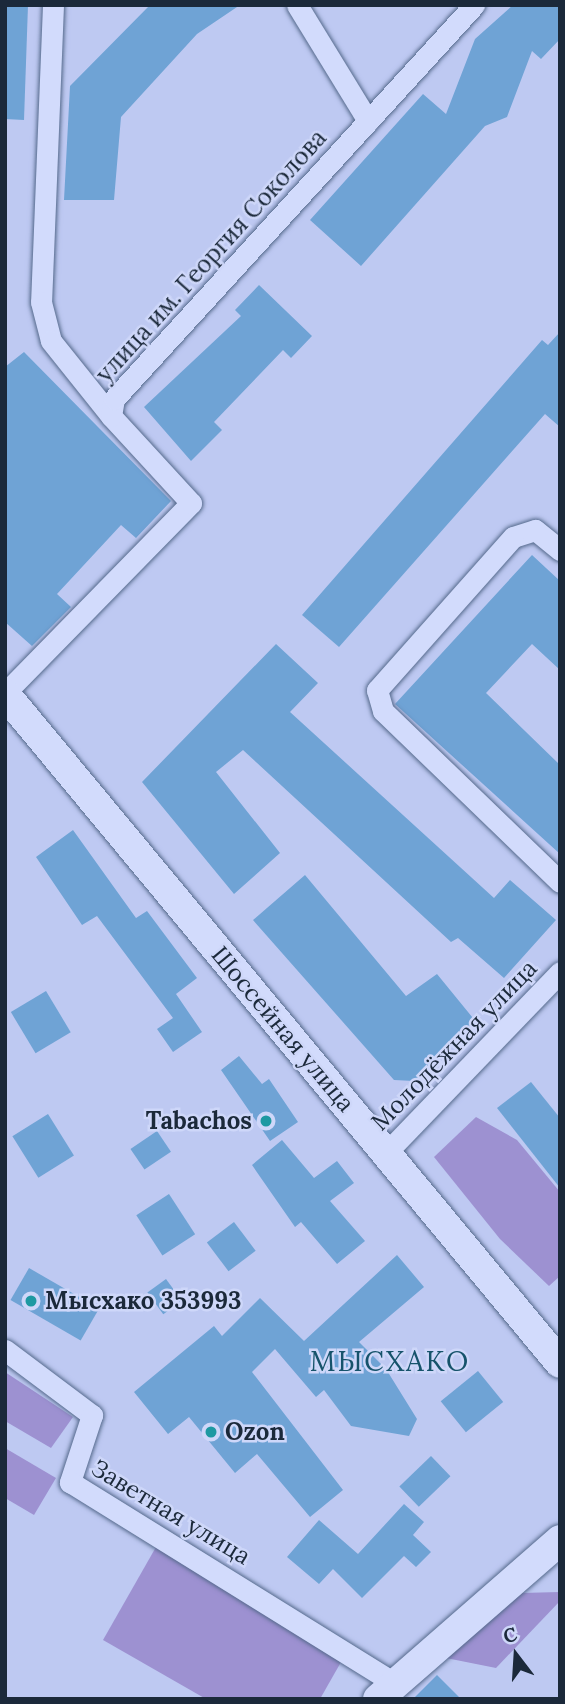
<!DOCTYPE html>
<html>
<head>
<meta charset="utf-8">
<style>
	body { margin:0 }
	#map { position:relative; width:565px; height:1704px; overflow:hidden; background:#bec9f2; font-family:Lora,serif }
	div>[style] { position:absolute }
	.green>* { inset:0; background:#9d91d1 }
	.building>* { inset:0; background:#6fa3d5; transform-origin:0 0 }
	.roads { filter:drop-shadow(0 0 2px #556a8c) drop-shadow(0 0 2px #556a8c) }
	.street>* { height:21px; margin:-10.5px; padding:0 10.5px; transform-origin:10.5px; border-radius:10.5px; background:#d2dbfc }
	.secondary>* { height:30px; margin:-15px; padding:0 15px; transform-origin:15px; border-radius:15px; background:#d2dbfc }
	.dots>* { width:19px; height:19px; translate:-50% -50%; box-sizing:border-box; border:4px solid #ced7f9; border-radius:50% }
	span { translate:-50% -50%; white-space:nowrap; text-align:center; line-height:1.15; -webkit-text-stroke:5px #ced7f9; paint-order:stroke }
	.street-label { font-size:24px; color:#1b293a }
	.poi-label { font-size:24px; color:#1b293a; font-weight:700 }
	.right { translate:-100% -50%; text-align:right }
	.left { translate:0 -50%; text-align:left }
	.quarter-label { font-size:28px; color:#16536b; letter-spacing:2px }
	.frame { position:absolute; inset:0; border:7px solid #1b293a; pointer-events:none }
	.north { position:absolute; left:481px; top:1620px; width:70px; height:70px; -webkit-text-stroke:5px #ced7f9; paint-order:stroke; rotate:343deg; font-size:19px; font-weight:700; line-height:28px; text-align:center; color:#1b293a }
	.north::after { content:''; display:block; margin:auto; width:24px; height:32px; background:#1b293a; clip-path:polygon(50% 0,100% 100%,50% 72%,0 100%) }
</style>
</head>
<body>
<div id="map">
	<div class="green">
		<div style="clip-path:polygon(476px 1117px,517px 1140px,560px 1192px,560px 1276px,549px 1286px,500px 1239px,434px 1157px)"></div>
		<div style="clip-path:polygon(5px 1372px,73px 1417px,51px 1448px,5px 1421px)"></div>
		<div style="clip-path:polygon(5px 1448px,56px 1478px,34px 1515px,5px 1498px)"></div>
		<div style="clip-path:polygon(156px 1547px,345px 1655px,320px 1699px,206px 1699px,103px 1640px)"></div>
		<div style="clip-path:polygon(560px 1592px,560px 1601px,496px 1668px,446px 1658px,521px 1593px)"></div>
	</div>
	<div class="building">
		<div style="clip-path:polygon(5px 5px,28px 5px,24px 120px,5px 119px)"></div>
		<div style="clip-path:polygon(150px 5px,240px 5px,197px 34px,121px 117px,114px 200px,64px 200px,70px 86px)"></div>
		<div style="clip-path:polygon(513px 5px,560px 5px,560px 39px,541px 59px,532px 51px,507px 117px,485px 126px,361px 266px,310px 220px,423px 94px,446px 114px,475px 39px)"></div>
		<div style="clip-path:polygon(259px 285px,312px 336px,291px 358px,283px 350px,214px 422px,222px 430px,191px 461px,144px 407px,241px 316px,235px 310px)"></div>
		<div style="clip-path:polygon(560px 332px,560px 427px,545px 414px,339px 647px,302px 615px,542px 340px,548px 345px)"></div>
		<div style="clip-path:polygon(24px 352px,171px 501px,136px 538px,121px 525px,57px 594px,71px 607px,32px 646px,5px 622px,5px 367px)"></div>
		<div style="clip-path:polygon(532px 555px,560px 581px,560px 670px,532px 644px,486px 693px,560px 765px,560px 854px,395px 704px)"></div>
		<div style="clip-path:polygon(276px 644px,318px 683px,290px 712px,494px 898px,510px 880px,556px 920px,504px 978px,458px 938px,451px 942px,243px 750px,216px 772px,280px 853px,234px 894px,142px 782px)"></div>
		<div style="clip-path:polygon(73px 830px,136px 918px,147px 911px,197px 978px,176px 994px,202px 1032px,173px 1052px,157px 1029px,173px 1018px,97px 916px,82px 925px,36px 857px)"></div>
		<div style="clip-path:polygon(305px 875px,406px 996px,437px 974px,477px 1023px,414px 1081px,394px 1080px,253px 920px)"></div>
		<div style="left:46px;top:991px;width:48px;height:41px;rotate:59deg"></div>
		<div style="clip-path:polygon(239px 1056px,262px 1084px,269px 1079px,298px 1122px,270px 1141px,221px 1070px)"></div>
		<div style="clip-path:polygon(531px 1082px,560px 1118px,560px 1188px,497px 1108px)"></div>
		<div style="left:48px;top:1114px;width:49px;height:42px;rotate:58deg"></div>
		<div style="left:157px;top:1131px;width:25px;height:32px;rotate:56deg"></div>
		<div style="clip-path:polygon(282px 1140px,314px 1178px,337px 1161px,354px 1183px,330px 1201px,365px 1241px,337px 1264px,301px 1222px,295px 1227px,252px 1165px)"></div>
		<div style="left:169px;top:1194px;width:48px;height:39px;rotate:57deg"></div>
		<div style="left:234px;top:1222px;width:36px;height:34px;rotate:53deg"></div>
		<div style="clip-path:polygon(397px 1255px,424px 1287px,359px 1342px,386px 1369px,417px 1419px,409px 1436px,351px 1426px,324px 1390px,316px 1397px,275px 1349px,252px 1372px,343px 1490px,310px 1517px,257px 1454px,235px 1473px,189px 1417px,168px 1434px,134px 1392px,214px 1326px,222px 1336px,260px 1298px,304px 1341px)"></div>
		<div style="left:29px;top:1268px;width:81px;height:37px;rotate:30deg"></div>
		<div style="left:166px;top:1279px;width:27px;height:23px;rotate:54deg"></div>
		<div style="left:478px;top:1371px;width:40px;height:48px;rotate:51deg"></div>
		<div style="left:431px;top:1456px;width:28px;height:44px;rotate:46deg"></div>
		<div style="clip-path:polygon(404px 1504px,424px 1522px,413px 1535px,431px 1552px,416px 1567px,404px 1556px,362px 1598px,333px 1569px,319px 1584px,287px 1557px,319px 1520px,358px 1554px)"></div>
		<div style="clip-path:polygon(437px 1675px,461px 1699px,413px 1699px)"></div>
	</div>
	<div class="roads">
		<div class="street">
			<div style="left:53px;top:5px;width:297px;rotate:92.3deg"></div>
			<div style="left:41px;top:302px;width:40px;rotate:75.6deg"></div>
			<div style="left:51px;top:341px;width:96px;rotate:51.3deg"></div>
			<div style="left:297px;top:5px;width:136px;rotate:58.5deg"></div>
			<div style="left:560px;top:550px;width:32px;rotate:-141deg"></div>
			<div style="left:535px;top:530px;width:23px;rotate:162deg"></div>
			<div style="left:513px;top:537px;width:205px;rotate:131.6deg"></div>
			<div style="left:377px;top:690px;width:22px;rotate:74deg"></div>
			<div style="left:383px;top:711px;width:246px;rotate:44deg"></div>
			<div style="left:5px;top:693px;width:266px;rotate:-45.6deg"></div>
			<div style="left:191px;top:503px;width:118px;rotate:-132.6deg"></div>
			<div style="left:111px;top:416px;width:17px;rotate:-80deg"></div>
			<div style="left:114px;top:399px;width:534px;rotate:-47.58deg"></div>
			<div style="left:386px;top:1153px;width:251px;rotate:-46.1deg"></div>
			<div style="left:5px;top:1350px;width:109px;rotate:36.8deg"></div>
			<div style="left:92px;top:1415px;width:71px;rotate:108.2deg"></div>
			<div style="left:70px;top:1482px;width:381px;rotate:31.8deg"></div>
		</div>
		<div class="secondary">
			<div style="left:5px;top:694px;width:869px;rotate:50.32deg"></div>
			<div style="left:378px;top:1699px;width:242px;rotate:-41.1deg"></div>
		</div>
	</div>
	<div class="dots">
		<div style="left:266px;top:1121px;background:#1e99a2"></div>
		<div style="left:31px;top:1301px;background:#1e99a2"></div>
		<div style="left:211px;top:1432px;background:#1e99a2"></div>
	</div>
	<div class="street-label">
		<span style="left:211px;top:256px;rotate:-48deg">улица им. Георгия Соколова</span>
		<span style="left:283px;top:1029px;rotate:50deg">Шоссейная улица</span>
		<span style="left:454px;top:1045px;rotate:-46deg">Молодёжная улица</span>
		<span style="left:171px;top:1512px;rotate:31deg">Заветная улица</span>
	</div>
	<div class="poi-label">
		<span class="right" style="left:252px;top:1121px">Tabachos</span>
		<span class="left" style="left:45px;top:1301px">Мысхако 353993</span>
		<span class="left" style="left:225px;top:1432px">Ozon</span>
	</div>
	<div class="quarter-label">
		<span style="left:390px;top:1361px">МЫСХАКО</span>
	</div>
	<div class="frame"></div>
	<div class="north">С</div>
</div>
</body>
</html>
